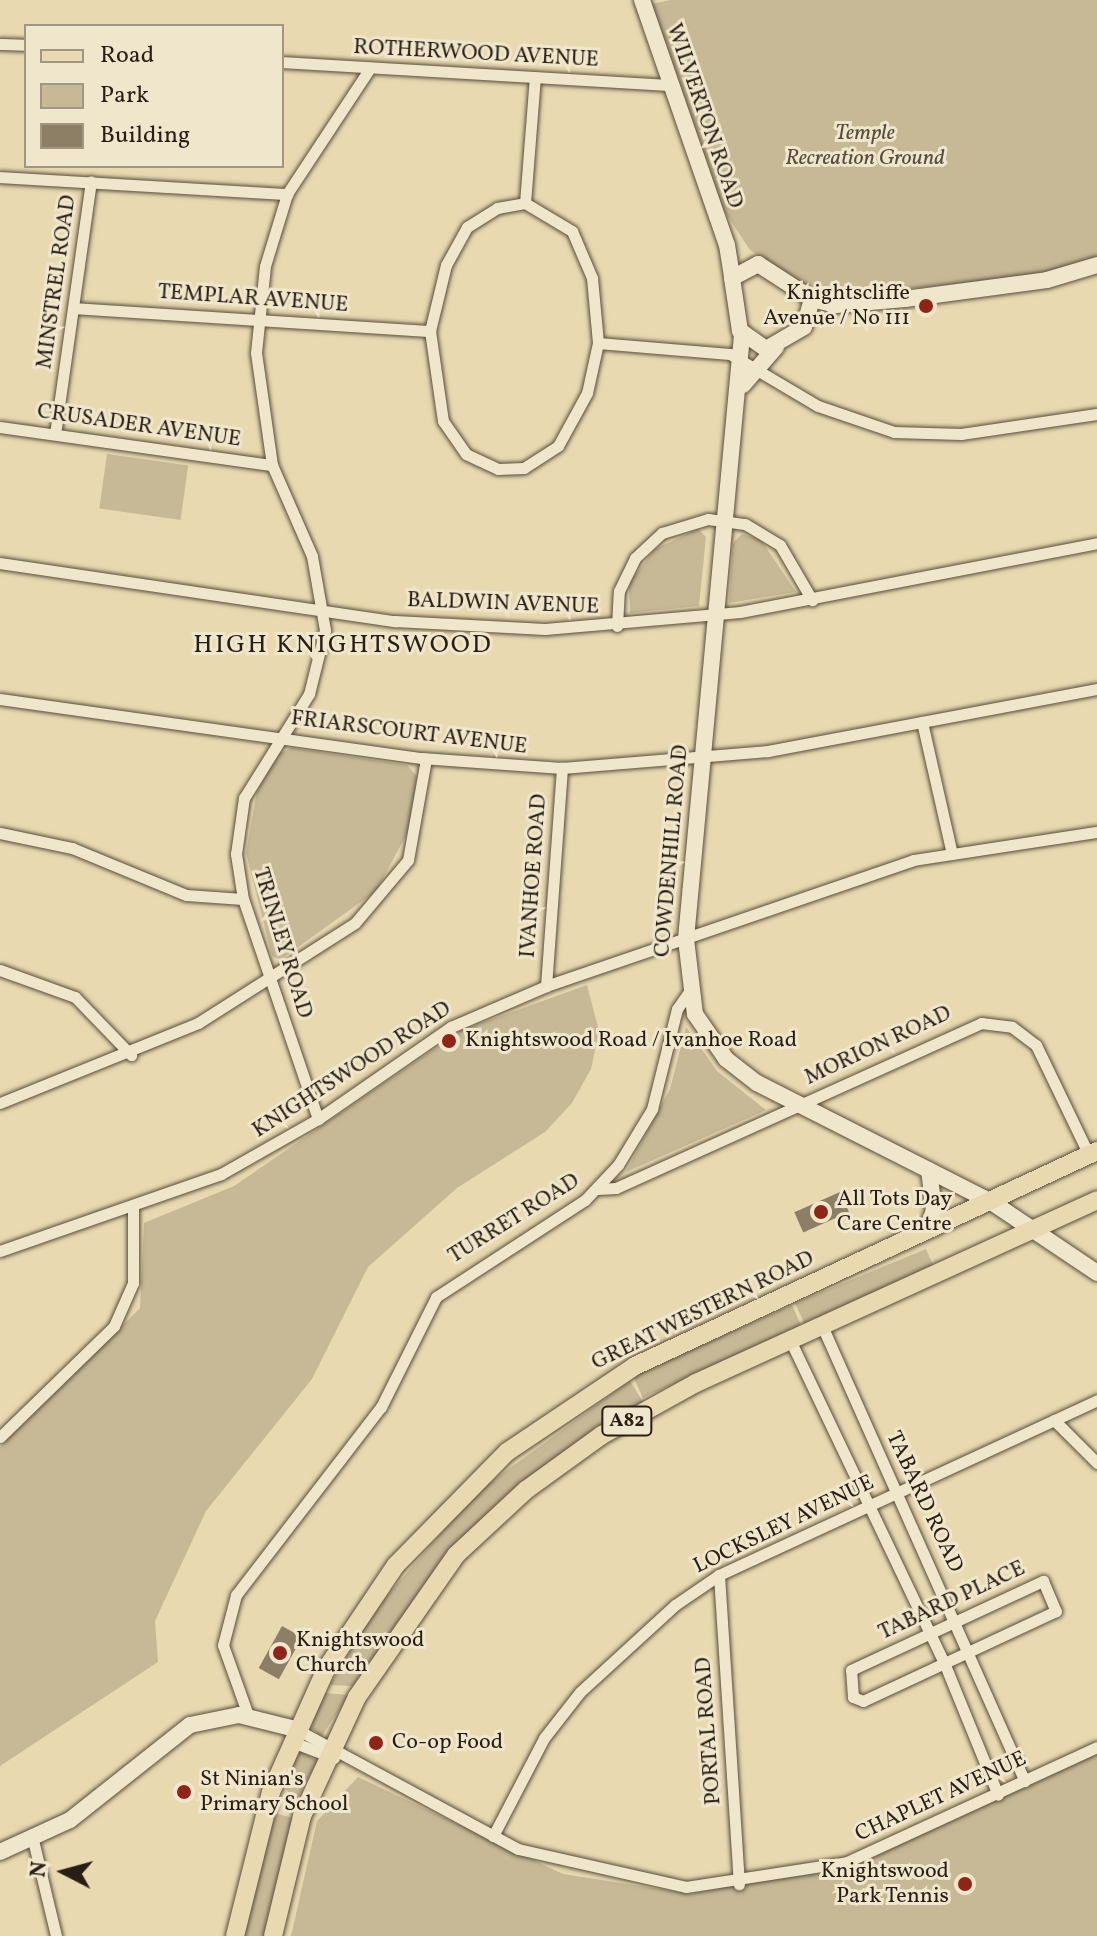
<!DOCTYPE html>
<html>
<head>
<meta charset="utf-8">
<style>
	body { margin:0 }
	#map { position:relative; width:1097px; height:1936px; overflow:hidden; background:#e8d9b0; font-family:Vollkorn,serif }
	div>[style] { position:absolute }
	.green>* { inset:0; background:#c7b996; transform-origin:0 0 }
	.building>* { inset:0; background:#8c7f66; transform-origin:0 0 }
	.roads { filter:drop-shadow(0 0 2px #584d3c) drop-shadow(0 0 2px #584d3c) }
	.street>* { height:11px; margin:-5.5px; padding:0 5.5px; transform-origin:5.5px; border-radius:5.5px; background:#f0e6cc }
	.secondary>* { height:16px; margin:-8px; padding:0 8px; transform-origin:8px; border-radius:8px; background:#f0e6cc }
	.primary>* { height:18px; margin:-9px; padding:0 9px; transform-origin:9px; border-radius:9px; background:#e8d9b0 }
	.dots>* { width:22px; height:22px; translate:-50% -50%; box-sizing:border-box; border:4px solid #f0e6cc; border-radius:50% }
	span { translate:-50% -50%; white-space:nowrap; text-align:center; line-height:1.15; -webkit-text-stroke:6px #f0e6cc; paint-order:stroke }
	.shield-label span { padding:2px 6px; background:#f0e6cc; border:2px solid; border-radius:6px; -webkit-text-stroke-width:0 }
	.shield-label { font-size:20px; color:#281e15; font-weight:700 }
	.street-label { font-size:22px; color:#281e15 }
	.park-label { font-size:22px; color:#584c3c; font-style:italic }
	.poi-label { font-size:22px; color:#281e15 }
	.right { translate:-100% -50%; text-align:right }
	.left { translate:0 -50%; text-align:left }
	.quarter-label { font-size:26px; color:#281e15; letter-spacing:2px }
	.legend { position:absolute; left:24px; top:24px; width:260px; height:144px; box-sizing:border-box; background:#f0e6cc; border:2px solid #a09683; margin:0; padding:10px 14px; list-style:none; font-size:24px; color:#281e15 }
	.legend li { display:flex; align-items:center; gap:16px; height:40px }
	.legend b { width:40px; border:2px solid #a09683 }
	.north { position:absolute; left:24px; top:1832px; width:80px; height:80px; -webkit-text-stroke:6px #f0e6cc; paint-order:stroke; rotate:276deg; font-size:22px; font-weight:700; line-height:32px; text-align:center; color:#281e15 }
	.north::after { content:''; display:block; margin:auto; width:28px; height:36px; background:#281e15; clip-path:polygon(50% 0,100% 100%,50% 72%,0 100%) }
</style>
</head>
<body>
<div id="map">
	<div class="green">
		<div style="clip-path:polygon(671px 0,1097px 0,1097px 257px,1056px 274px,824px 297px,750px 250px,717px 200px,651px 4px)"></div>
		<div style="left:107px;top:454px;width:82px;height:55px;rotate:8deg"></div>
		<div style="clip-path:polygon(698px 529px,706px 537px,699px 606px,630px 613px,629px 583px,655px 549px)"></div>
		<div style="clip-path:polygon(742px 534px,761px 540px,796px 592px,729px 603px,733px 543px)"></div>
		<div style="clip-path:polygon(291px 748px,407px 765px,417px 777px,410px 828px,376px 891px,280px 960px,272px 956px,246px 853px,257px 791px,278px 754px)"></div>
		<div style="clip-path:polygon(587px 985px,599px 1031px,591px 1069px,572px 1103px,545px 1132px,457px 1188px,368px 1267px,312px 1379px,206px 1511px,155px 1621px,158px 1662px,0 1766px,0 1447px,140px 1308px,144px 1223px,234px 1186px,462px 1030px)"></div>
		<div style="clip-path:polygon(686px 1027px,717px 1071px,766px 1110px,626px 1172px,670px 1089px)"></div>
		<div style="clip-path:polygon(926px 1249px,933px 1265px,805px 1325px,795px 1303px)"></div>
		<div style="left:792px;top:1305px;width:24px;height:174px;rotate:66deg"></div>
		<div style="clip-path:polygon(630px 1381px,643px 1402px,545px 1466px,452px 1551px,353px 1686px,330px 1685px,373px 1612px,477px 1492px)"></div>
		<div style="clip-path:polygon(325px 1693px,349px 1695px,321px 1737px,308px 1724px)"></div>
		<div style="clip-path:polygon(1097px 1747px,1097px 1936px,291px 1936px,317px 1821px,358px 1777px,563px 1874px,691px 1894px,847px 1862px)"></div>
		<div style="clip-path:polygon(299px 1750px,317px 1761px,297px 1799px,282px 1786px)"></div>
		<div style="clip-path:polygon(274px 1813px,293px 1818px,268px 1936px,244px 1936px)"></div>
	</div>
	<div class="building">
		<div style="left:840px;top:1192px;width:22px;height:50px;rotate:66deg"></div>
		<div style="left:282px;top:1626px;width:23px;height:48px;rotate:29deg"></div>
	</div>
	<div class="roads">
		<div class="street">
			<div style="left:0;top:44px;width:26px;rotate:2deg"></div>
			<div style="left:282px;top:62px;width:386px;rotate:3.4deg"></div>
			<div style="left:0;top:177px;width:288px;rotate:3.4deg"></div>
			<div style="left:525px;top:203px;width:55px;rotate:30.8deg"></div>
			<div style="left:572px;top:231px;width:51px;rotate:66.9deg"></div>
			<div style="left:592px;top:278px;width:65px;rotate:84.7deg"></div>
			<div style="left:598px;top:343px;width:51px;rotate:102.4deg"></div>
			<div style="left:587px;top:393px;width:60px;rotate:118.7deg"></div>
			<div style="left:558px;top:446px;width:40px;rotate:147.1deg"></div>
			<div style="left:524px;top:468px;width:26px;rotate:178deg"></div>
			<div style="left:498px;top:469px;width:35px;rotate:-155deg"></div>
			<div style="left:466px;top:454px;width:40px;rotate:-124.9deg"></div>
			<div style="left:443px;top:421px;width:91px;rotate:-98.2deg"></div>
			<div style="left:430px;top:331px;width:68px;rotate:-76.4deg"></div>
			<div style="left:446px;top:265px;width:43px;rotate:-61.1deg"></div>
			<div style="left:467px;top:227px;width:36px;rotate:-32deg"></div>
			<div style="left:497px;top:208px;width:28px;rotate:-10deg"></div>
			<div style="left:525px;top:203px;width:126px;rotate:-85.5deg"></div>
			<div style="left:74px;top:308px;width:357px;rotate:3.7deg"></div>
			<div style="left:598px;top:343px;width:132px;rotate:4.8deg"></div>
			<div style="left:730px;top:354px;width:102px;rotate:30.6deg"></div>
			<div style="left:818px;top:406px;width:80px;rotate:18.9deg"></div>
			<div style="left:894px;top:432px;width:67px;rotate:1.7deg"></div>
			<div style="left:961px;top:434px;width:137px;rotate:-8.4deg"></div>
			<div style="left:0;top:427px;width:275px;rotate:8deg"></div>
			<div style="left:55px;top:434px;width:255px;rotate:-81.9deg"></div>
			<div style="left:0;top:563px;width:399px;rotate:8.4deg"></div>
			<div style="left:395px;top:621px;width:150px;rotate:3.1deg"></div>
			<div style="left:545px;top:629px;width:196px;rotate:-5deg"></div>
			<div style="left:740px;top:612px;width:364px;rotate:-10.9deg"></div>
			<div style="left:617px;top:626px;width:35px;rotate:-87deg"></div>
			<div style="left:619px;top:591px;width:37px;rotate:-64deg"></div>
			<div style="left:635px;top:558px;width:37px;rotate:-43deg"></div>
			<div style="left:662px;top:533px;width:48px;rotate:-16.9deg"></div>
			<div style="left:708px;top:519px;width:37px;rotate:8deg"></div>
			<div style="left:745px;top:524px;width:41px;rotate:31deg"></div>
			<div style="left:780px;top:545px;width:64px;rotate:59.8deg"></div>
			<div style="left:0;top:699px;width:425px;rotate:8deg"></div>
			<div style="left:421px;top:758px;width:141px;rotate:4.1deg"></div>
			<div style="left:562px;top:768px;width:207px;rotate:-4.7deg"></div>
			<div style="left:768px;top:751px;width:335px;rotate:-10.7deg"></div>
			<div style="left:922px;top:722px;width:131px;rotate:77.2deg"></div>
			<div style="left:0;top:833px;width:74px;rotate:11.8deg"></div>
			<div style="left:72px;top:848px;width:123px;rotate:22.4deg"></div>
			<div style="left:186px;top:895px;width:57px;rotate:4deg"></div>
			<div style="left:0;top:970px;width:80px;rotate:19.8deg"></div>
			<div style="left:75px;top:997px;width:81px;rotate:46deg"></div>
			<div style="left:546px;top:986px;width:219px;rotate:-85.8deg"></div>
			<div style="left:0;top:1103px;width:214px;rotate:-22deg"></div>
			<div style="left:198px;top:1023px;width:186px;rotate:-32.5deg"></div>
			<div style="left:355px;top:923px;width:82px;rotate:-49.9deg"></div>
			<div style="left:408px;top:860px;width:103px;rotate:-79.9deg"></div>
			<div style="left:318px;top:1119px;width:232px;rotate:-108.8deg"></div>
			<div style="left:243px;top:899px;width:46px;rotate:-98.8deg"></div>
			<div style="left:236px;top:854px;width:57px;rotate:-81.9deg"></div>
			<div style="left:244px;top:798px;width:123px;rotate:-58deg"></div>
			<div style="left:309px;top:694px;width:66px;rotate:-76deg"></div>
			<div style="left:325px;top:630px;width:75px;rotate:-100deg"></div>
			<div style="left:312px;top:556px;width:99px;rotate:-113.7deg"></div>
			<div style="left:272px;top:465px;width:113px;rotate:-98.1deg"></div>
			<div style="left:256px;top:353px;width:87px;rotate:-84.1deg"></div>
			<div style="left:265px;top:266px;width:75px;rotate:-73deg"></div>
			<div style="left:287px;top:194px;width:151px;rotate:-56.6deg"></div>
			<div style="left:598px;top:1189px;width:18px;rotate:-3deg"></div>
			<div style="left:616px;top:1188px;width:401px;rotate:-24.3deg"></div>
			<div style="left:981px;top:1023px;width:31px;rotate:7deg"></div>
			<div style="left:1012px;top:1027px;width:30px;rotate:37deg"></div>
			<div style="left:1036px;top:1045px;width:122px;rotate:64.3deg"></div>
			<div style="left:0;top:1251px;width:234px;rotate:-19.2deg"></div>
			<div style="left:221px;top:1174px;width:112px;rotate:-29.6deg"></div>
			<div style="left:318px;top:1119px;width:162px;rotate:-34.7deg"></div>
			<div style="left:451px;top:1027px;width:103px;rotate:-23.3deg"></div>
			<div style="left:546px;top:986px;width:388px;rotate:-18.9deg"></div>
			<div style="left:913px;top:860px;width:186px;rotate:-8.7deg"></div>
			<div style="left:823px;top:1328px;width:496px;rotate:66deg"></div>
			<div style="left:791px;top:1342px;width:358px;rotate:64.5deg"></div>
			<div style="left:945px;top:1665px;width:140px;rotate:67.8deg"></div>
			<div style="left:1054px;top:1420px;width:61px;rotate:45deg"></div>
			<div style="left:0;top:1437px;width:159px;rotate:-44.2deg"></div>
			<div style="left:114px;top:1326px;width:47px;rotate:-66.2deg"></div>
			<div style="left:133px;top:1283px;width:76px;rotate:-90deg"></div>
			<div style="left:719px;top:1575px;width:310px;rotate:86.3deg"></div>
			<div style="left:1043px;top:1581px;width:33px;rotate:67deg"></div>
			<div style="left:1056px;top:1611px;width:213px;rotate:155deg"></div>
			<div style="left:863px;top:1701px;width:11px;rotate:-158deg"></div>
			<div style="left:853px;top:1697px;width:27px;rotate:-94deg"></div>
			<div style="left:851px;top:1670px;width:212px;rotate:-24.9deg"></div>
			<div style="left:248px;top:1715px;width:74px;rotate:-109.7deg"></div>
			<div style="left:223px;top:1645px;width:52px;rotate:-75.4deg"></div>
			<div style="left:236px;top:1595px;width:237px;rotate:-52.4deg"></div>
			<div style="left:381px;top:1407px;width:123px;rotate:-63.4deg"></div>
			<div style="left:436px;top:1297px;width:178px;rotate:-33.1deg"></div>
			<div style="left:585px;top:1200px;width:48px;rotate:-46.7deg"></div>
			<div style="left:618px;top:1165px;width:66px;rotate:-58.7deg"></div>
			<div style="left:652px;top:1109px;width:103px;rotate:-76deg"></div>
			<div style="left:677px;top:1009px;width:19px;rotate:-55deg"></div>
			<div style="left:296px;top:1729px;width:252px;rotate:28.4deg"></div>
			<div style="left:518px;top:1849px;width:172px;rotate:12.7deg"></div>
			<div style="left:686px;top:1887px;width:163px;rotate:-8.8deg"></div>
			<div style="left:847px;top:1862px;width:275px;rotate:-24.7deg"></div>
			<div style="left:290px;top:1741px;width:47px;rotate:21.1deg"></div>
			<div style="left:493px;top:1836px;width:110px;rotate:-62.5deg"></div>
			<div style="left:544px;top:1738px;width:58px;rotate:-52deg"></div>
			<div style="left:580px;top:1692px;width:129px;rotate:-42.5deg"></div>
			<div style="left:675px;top:1605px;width:53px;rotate:-34.3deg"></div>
			<div style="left:719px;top:1575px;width:417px;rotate:-24.8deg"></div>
			<div style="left:33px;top:1840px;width:99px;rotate:76.5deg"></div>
		</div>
		<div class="secondary">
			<div style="left:642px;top:0;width:259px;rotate:70.9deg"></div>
			<div style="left:727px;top:245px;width:33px;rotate:81deg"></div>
			<div style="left:758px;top:264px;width:64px;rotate:32.9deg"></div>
			<div style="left:812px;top:299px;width:29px;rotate:106deg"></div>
			<div style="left:804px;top:327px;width:44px;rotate:149.9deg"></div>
			<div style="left:766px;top:349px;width:32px;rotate:-145deg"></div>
			<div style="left:740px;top:331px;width:54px;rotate:-98.6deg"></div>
			<div style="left:732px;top:278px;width:30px;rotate:-28deg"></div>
			<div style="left:812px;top:299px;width:25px;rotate:14deg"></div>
			<div style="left:836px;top:305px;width:69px;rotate:-5deg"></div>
			<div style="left:905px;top:299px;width:143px;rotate:-7.6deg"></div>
			<div style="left:1047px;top:280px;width:52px;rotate:-16.7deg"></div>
			<div style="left:742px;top:335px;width:607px;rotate:95.3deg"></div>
			<div style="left:686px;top:939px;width:76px;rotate:83.2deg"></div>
			<div style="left:695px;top:1014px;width:55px;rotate:55.4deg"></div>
			<div style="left:726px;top:1059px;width:39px;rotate:38deg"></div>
			<div style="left:757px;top:1083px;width:261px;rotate:26.9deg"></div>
			<div style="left:990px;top:1201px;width:129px;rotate:33.9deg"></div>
			<div style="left:743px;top:385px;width:50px;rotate:-49deg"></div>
			<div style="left:927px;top:1231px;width:22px;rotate:-72deg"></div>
			<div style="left:934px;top:1210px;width:40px;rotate:-97.1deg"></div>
			<div style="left:0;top:1852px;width:77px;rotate:-24.6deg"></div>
			<div style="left:70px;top:1820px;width:153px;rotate:-38.4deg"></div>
			<div style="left:190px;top:1725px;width:50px;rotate:-11.5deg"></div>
			<div style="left:239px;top:1715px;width:58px;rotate:14deg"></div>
		</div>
		<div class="primary">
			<div style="left:235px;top:1936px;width:148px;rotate:-76deg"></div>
			<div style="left:271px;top:1792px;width:135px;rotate:-65.9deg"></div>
			<div style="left:326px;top:1669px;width:125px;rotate:-56.1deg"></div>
			<div style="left:396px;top:1565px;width:158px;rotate:-45.5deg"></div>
			<div style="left:507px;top:1452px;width:154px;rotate:-33.9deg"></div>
			<div style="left:635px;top:1366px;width:510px;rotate:-24.96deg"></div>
			<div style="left:273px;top:1936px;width:123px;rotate:-76.4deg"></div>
			<div style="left:302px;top:1816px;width:131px;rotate:-65.2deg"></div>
			<div style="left:357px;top:1697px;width:173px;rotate:-55.1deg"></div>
			<div style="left:456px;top:1555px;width:96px;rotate:-42.9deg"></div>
			<div style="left:526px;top:1490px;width:94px;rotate:-35.9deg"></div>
			<div style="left:602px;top:1435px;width:107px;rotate:-29deg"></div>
			<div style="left:696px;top:1383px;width:441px;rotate:-24.5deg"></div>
		</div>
	</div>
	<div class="dots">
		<div style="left:926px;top:306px;background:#8f2418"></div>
		<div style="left:449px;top:1041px;background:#8f2418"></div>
		<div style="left:821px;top:1212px;background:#8f2418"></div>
		<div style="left:280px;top:1653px;background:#8f2418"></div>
		<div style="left:376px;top:1743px;background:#8f2418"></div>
		<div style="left:184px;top:1792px;background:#8f2418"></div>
		<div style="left:965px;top:1884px;background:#8f2418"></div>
	</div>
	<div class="shield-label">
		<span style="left:627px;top:1421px">A82</span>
	</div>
	<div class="street-label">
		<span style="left:476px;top:54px;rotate:3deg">ROTHERWOOD AVENUE</span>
		<span style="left:704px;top:116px;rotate:71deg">WILVERTON ROAD</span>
		<span style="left:57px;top:282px;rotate:-82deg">MINSTREL ROAD</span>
		<span style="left:253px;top:299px;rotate:4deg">TEMPLAR AVENUE</span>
		<span style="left:139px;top:426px;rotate:8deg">CRUSADER AVENUE</span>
		<span style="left:503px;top:604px;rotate:2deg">BALDWIN AVENUE</span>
		<span style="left:409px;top:733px;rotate:7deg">FRIARSCOURT AVENUE</span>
		<span style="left:672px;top:851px;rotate:-85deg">COWDENHILL ROAD</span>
		<span style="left:534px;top:876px;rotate:-86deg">IVANHOE ROAD</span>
		<span style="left:282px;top:943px;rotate:73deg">TRINLEY ROAD</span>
		<span style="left:878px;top:1046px;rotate:-25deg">MORION ROAD</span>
		<span style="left:352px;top:1070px;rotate:-33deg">KNIGHTSWOOD ROAD</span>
		<span style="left:514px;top:1219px;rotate:-32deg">TURRET ROAD</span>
		<span style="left:703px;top:1311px;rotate:-26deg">GREAT WESTERN ROAD</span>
		<span style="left:924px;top:1502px;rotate:65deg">TABARD ROAD</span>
		<span style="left:784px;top:1525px;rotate:-26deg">LOCKSLEY AVENUE</span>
		<span style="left:952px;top:1601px;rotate:-25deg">TABARD PLACE</span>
		<span style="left:709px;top:1731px;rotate:-94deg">PORTAL ROAD</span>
		<span style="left:941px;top:1797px;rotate:-25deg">CHAPLET AVENUE</span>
	</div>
	<div class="park-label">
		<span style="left:865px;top:146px">Temple<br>Recreation Ground</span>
	</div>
	<div class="poi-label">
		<span class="right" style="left:910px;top:306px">Knightscliffe<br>Avenue / No 111</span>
		<span class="left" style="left:465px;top:1041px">Knightswood Road / Ivanhoe Road</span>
		<span class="left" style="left:837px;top:1212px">All Tots Day<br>Care Centre</span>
		<span class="left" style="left:296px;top:1653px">Knightswood<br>Church</span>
		<span class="left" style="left:392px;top:1743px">Co-op Food</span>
		<span class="left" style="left:200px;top:1792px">St Ninian's<br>Primary School</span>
		<span class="right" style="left:949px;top:1884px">Knightswood<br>Park Tennis</span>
	</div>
	<div class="quarter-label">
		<span style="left:343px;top:646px">HIGH KNIGHTSWOOD</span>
	</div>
	<ul class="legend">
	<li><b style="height:10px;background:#e8d9b0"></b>Road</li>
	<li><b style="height:22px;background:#c7b996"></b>Park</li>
	<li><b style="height:22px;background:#8c7f66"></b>Building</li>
	</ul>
	<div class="north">N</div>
</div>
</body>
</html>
